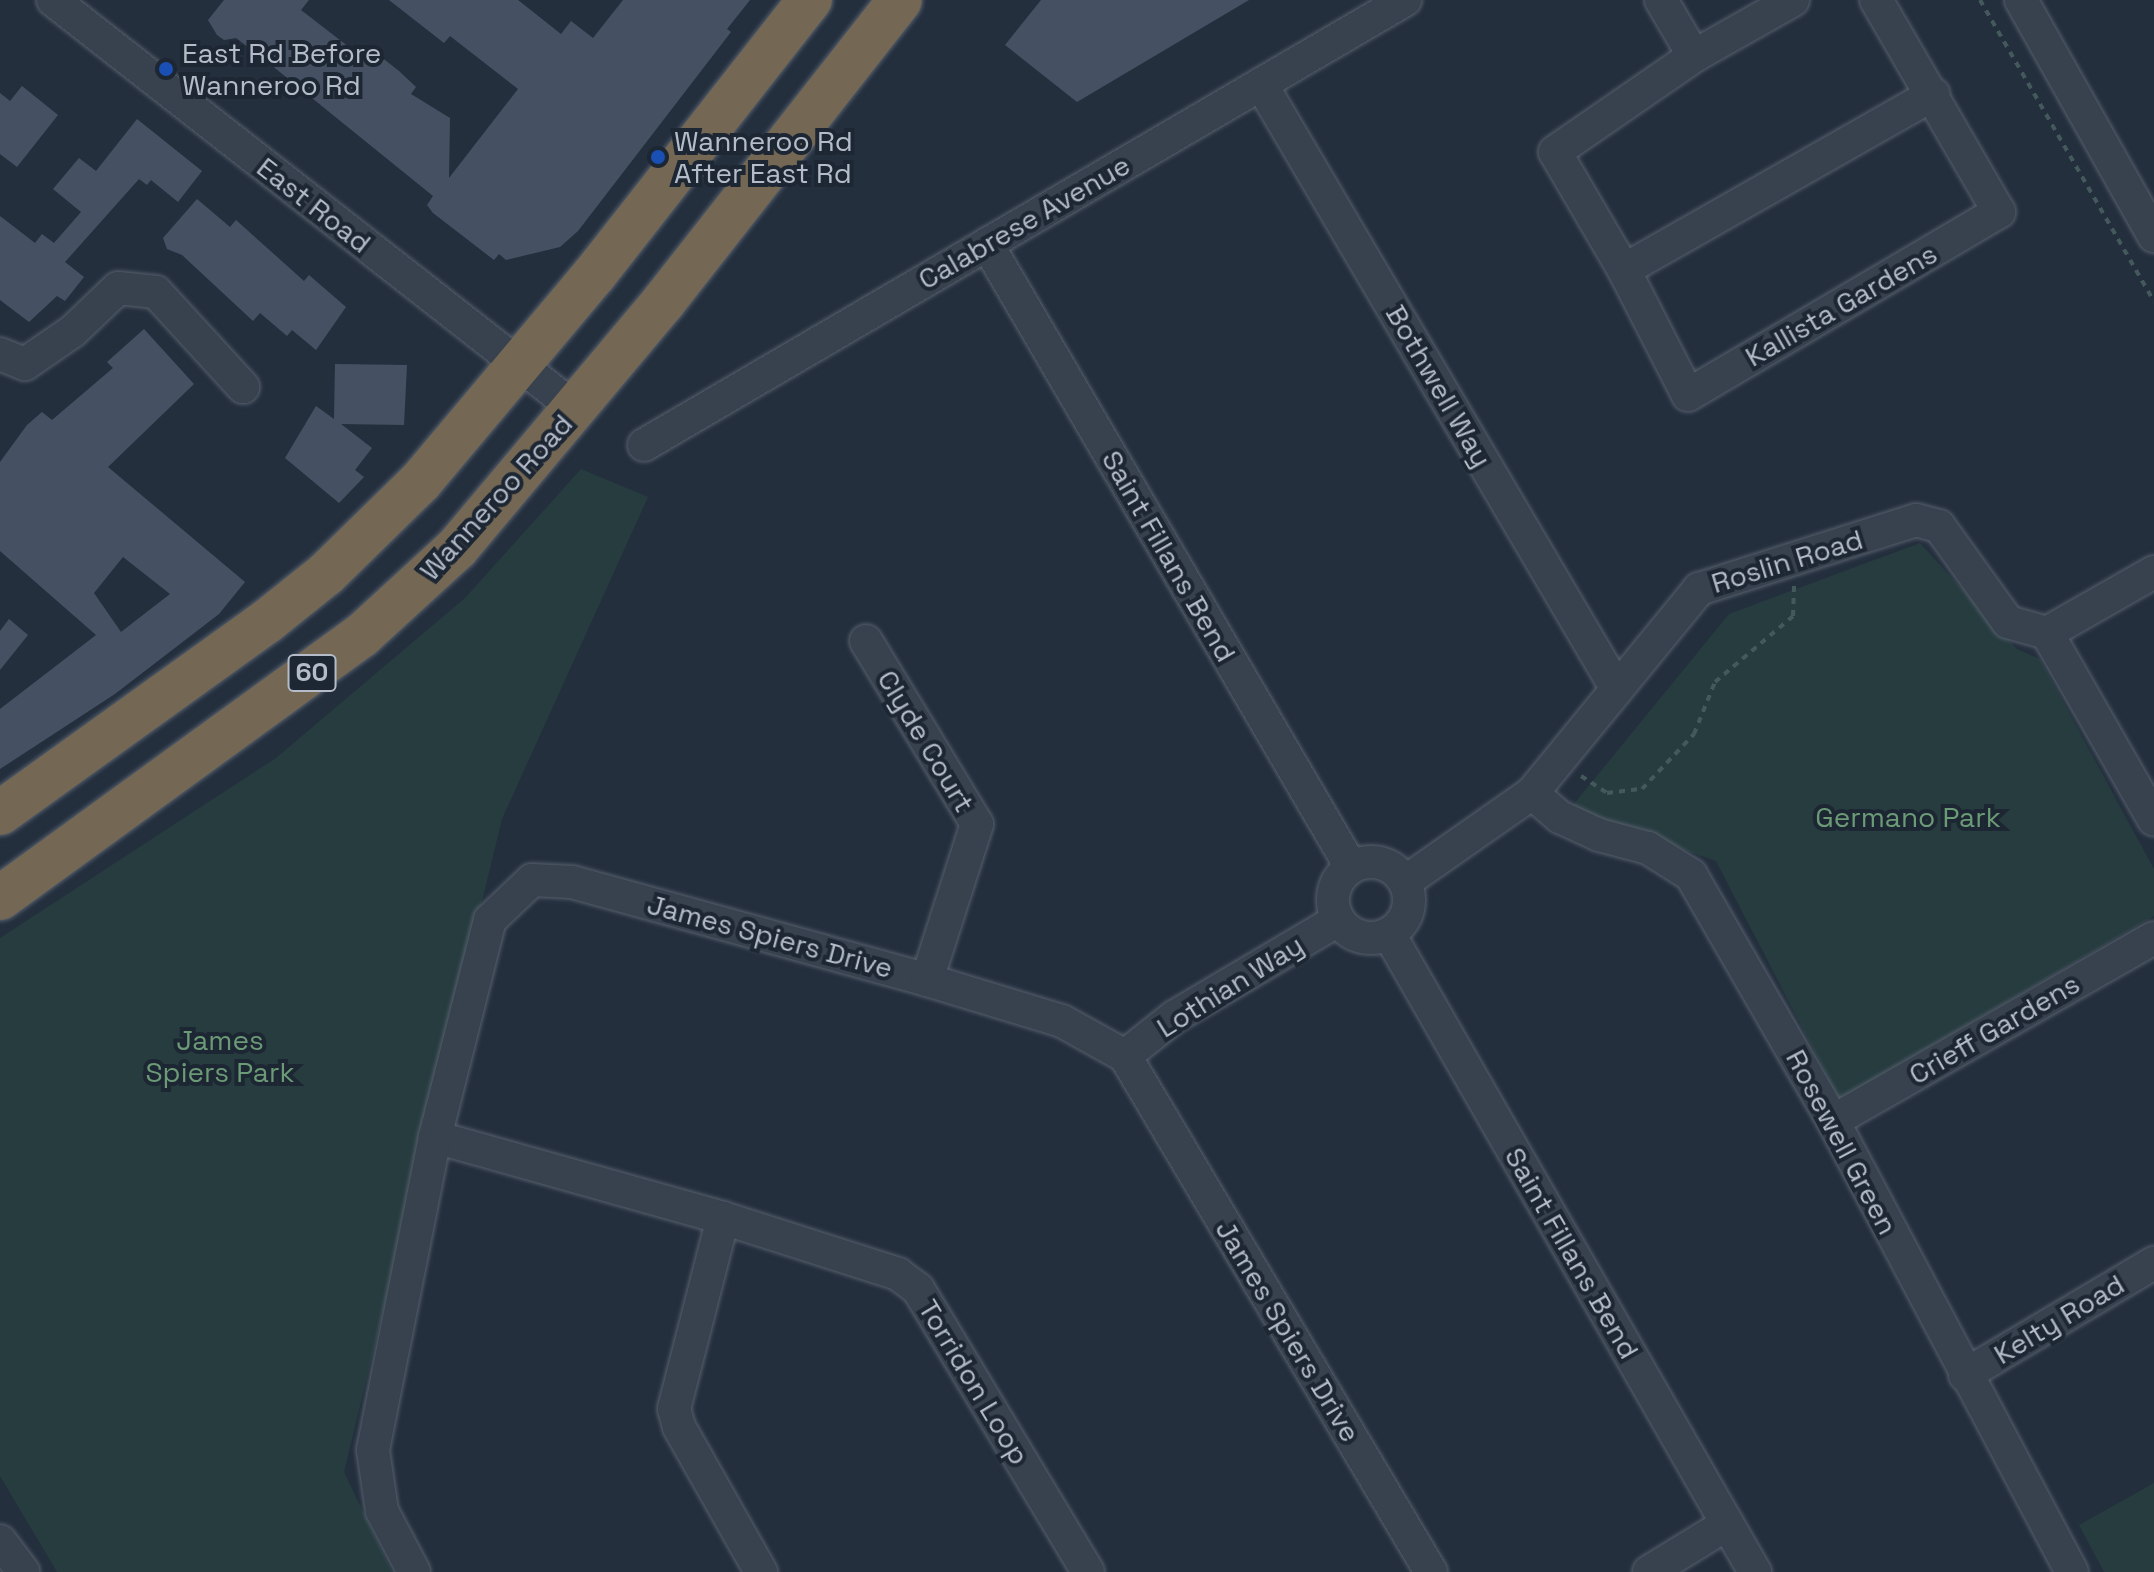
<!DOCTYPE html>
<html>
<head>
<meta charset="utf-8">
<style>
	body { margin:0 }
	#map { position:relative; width:2154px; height:1572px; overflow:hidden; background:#242f3e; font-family:"Space Grotesk",sans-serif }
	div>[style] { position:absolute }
	.green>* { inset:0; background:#263c3f }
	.building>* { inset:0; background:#455162 }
	.path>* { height:4px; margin-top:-2px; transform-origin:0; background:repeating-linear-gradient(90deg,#44595c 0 6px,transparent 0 12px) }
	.roads { filter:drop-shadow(0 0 2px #565f6c) drop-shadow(0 0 2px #565f6c) }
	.minor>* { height:32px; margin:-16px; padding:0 16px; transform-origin:16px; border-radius:16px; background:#38414e }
	.minor>.ring { margin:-16px; padding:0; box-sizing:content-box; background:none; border:32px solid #38414e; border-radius:50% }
	.highway>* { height:44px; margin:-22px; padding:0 22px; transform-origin:22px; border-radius:22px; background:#746855 }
	.dots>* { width:22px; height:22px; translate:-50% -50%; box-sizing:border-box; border:4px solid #1d2633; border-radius:50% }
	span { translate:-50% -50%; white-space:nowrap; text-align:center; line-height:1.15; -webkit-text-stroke:8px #1d2633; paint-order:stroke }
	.shield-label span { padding:2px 6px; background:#1d2633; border:2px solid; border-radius:6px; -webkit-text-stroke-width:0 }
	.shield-label { font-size:26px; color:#b4bcc9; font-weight:700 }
	.poi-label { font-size:28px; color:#b4bcc9 }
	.left { translate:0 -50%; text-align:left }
	.street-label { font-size:28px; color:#b4bcc9 }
	.park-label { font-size:28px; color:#6b9a76 }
</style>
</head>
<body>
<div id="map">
	<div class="green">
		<div style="clip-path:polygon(581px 469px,648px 497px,502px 819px,344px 1472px,392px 1572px,57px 1572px,0 1476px,0 938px,276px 758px,465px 598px)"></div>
		<div style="clip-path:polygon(1920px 543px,2017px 649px,2040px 659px,2154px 869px,2154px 916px,1839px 1099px,1716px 861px,1569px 810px,1729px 614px)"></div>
		<div style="clip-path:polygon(2154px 1483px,2154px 1572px,2104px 1572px,2079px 1525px)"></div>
	</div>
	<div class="building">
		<div style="clip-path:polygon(224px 0,309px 0,301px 10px,358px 54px,366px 45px,399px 71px,416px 87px,411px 94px,450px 118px,449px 178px,518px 89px,450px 36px,444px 43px,389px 0,518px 0,561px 34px,571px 21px,593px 38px,623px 0,750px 0,727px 29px,731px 32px,578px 231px,560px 247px,506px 260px,499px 254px,494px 260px,433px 213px,427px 205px,433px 196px,265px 60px,236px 38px,224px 40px,217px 35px,208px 20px)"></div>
		<div style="clip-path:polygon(1041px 0,1249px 0,1077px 102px,1005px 45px)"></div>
		<div style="clip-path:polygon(22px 86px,58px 115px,17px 167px,0 154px,0 93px,10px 101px)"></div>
		<div style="clip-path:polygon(137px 119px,202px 171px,178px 202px,151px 180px,147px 185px,139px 179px,65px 262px,84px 277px,65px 301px,57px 296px,29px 322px,0 300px,0 216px,35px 243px,42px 234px,54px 243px,81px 212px,53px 189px,79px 158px,96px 171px)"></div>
		<div style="clip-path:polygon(197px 199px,230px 227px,236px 220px,304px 281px,309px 275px,346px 307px,316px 350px,292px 330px,287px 336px,260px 313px,253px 321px,182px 255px,167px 249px,163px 238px)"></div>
		<div style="clip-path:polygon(evenodd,144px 329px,194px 384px,108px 467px,245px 582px,219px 614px,115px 694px,0 769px,0 709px,96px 635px,0 551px,0 462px,27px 425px,42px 412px,52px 420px,113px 368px,107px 362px,144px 329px,123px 557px,170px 594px,121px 632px,94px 593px,123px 557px)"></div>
		<div style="clip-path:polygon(335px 364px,407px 365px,404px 425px,341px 424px,372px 448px,355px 470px,364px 477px,339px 503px,285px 458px,316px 406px,334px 419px)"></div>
		<div style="clip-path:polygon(9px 619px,28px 635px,0 670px,0 631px)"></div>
	</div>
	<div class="path">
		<div style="left:1980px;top:0;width:348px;rotate:60deg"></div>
		<div style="left:1581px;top:776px;width:31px;rotate:33deg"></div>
		<div style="left:1607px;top:793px;width:35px;rotate:-7deg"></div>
		<div style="left:1642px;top:789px;width:76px;rotate:-46.6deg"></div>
		<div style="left:1694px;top:734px;width:56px;rotate:-68deg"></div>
		<div style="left:1715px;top:682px;width:102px;rotate:-40.2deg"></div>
		<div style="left:1793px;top:616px;width:30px;rotate:-88deg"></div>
	</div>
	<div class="roads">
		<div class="minor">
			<div style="left:53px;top:0;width:664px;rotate:38.03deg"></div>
			<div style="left:1661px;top:0;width:65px;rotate:59.5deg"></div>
			<div style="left:1793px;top:0;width:114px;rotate:150.5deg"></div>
			<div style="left:1694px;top:56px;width:169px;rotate:145.4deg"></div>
			<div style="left:1555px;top:152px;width:137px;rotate:59.7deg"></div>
			<div style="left:1624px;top:270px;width:140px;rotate:62.9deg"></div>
			<div style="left:1688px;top:395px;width:361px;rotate:-30.5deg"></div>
			<div style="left:1999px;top:212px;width:245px;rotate:-120.1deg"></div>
			<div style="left:2021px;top:0;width:271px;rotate:60.6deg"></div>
			<div style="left:1261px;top:84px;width:702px;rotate:59.53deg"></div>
			<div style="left:987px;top:244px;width:722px;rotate:59.7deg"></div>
			<div style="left:1624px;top:270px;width:356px;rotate:-29.6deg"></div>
			<div style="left:0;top:354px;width:27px;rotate:22deg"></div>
			<div style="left:25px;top:364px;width:58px;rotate:-34.5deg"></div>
			<div style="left:73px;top:331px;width:62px;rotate:-43.7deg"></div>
			<div style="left:118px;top:288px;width:38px;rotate:6deg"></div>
			<div style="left:156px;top:292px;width:129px;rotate:47.5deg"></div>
			<div style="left:644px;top:445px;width:882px;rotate:-30.32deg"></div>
			<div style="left:2047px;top:633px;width:215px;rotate:60.2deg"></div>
			<div style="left:2047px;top:633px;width:123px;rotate:-29.7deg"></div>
			<div style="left:866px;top:641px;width:214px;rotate:58.8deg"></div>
			<div style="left:977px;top:824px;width:164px;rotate:107.8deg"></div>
			<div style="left:1532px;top:793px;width:37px;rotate:41deg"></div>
			<div style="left:1560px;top:817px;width:43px;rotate:24.8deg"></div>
			<div style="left:1599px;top:835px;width:51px;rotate:14.9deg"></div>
			<div style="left:1648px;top:848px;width:51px;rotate:32.1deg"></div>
			<div style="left:1691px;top:875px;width:284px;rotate:60deg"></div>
			<div style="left:1833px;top:1121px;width:510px;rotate:62.08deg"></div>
			<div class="ring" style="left:1333px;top:862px;width:44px;height:44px"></div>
			<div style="left:1405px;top:882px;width:155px;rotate:-35deg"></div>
			<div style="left:1532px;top:793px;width:264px;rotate:-50.7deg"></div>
			<div style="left:1699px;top:589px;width:228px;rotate:-17.6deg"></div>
			<div style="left:1916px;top:520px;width:24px;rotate:15deg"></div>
			<div style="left:1939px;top:526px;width:118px;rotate:54.3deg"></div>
			<div style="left:2008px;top:622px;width:41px;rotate:15.8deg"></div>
			<div style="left:1389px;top:934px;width:736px;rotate:60.16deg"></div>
			<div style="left:1125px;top:1056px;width:63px;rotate:-38.5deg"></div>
			<div style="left:1174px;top:1017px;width:191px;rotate:-30.6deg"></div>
			<div style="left:1833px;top:1121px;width:369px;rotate:-29.7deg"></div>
			<div style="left:435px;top:1137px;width:299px;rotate:15.7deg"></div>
			<div style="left:723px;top:1218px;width:184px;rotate:17.7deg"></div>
			<div style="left:898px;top:1274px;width:25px;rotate:37deg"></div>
			<div style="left:918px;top:1289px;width:330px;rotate:59deg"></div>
			<div style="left:723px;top:1218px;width:197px;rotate:104.4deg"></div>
			<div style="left:674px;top:1409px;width:19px;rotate:74deg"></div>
			<div style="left:679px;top:1427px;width:167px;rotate:60.5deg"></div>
			<div style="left:1965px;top:1375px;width:220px;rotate:-30.7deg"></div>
			<div style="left:0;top:1541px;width:39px;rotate:53deg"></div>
			<div style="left:414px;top:1572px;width:69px;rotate:-117.7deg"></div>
			<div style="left:382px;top:1511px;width:62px;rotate:-98.4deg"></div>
			<div style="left:373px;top:1450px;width:319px;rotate:-78.8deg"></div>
			<div style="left:435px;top:1137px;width:224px;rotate:-75.8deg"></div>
			<div style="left:490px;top:920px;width:58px;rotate:-43.6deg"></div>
			<div style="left:532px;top:880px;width:40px;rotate:2.9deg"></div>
			<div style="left:572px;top:882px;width:368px;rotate:15.4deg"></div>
			<div style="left:927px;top:980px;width:141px;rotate:16.9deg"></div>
			<div style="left:1062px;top:1021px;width:72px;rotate:29.1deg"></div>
			<div style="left:1125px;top:1056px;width:600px;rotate:59.33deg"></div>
			<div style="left:1649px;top:1572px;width:92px;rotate:-31.6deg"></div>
		</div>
		<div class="highway">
			<div style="left:0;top:813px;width:327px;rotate:-35.7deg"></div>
			<div style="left:266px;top:622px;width:77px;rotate:-38.7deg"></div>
			<div style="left:326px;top:574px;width:133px;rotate:-44.4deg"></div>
			<div style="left:421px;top:481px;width:269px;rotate:-50deg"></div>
			<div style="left:594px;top:275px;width:350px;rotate:-51.9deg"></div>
			<div style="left:0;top:898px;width:446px;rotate:-36deg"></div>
			<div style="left:361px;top:636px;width:130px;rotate:-42.5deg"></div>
			<div style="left:457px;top:548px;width:322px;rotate:-50deg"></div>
			<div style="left:664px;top:301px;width:382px;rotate:-51.9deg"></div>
		</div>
	</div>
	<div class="dots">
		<div style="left:166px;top:69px;background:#1a4fb4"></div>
		<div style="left:658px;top:157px;background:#1a4fb4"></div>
	</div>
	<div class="shield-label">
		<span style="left:312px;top:673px">60</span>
	</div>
	<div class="poi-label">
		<span class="left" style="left:182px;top:69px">East Rd Before<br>Wanneroo Rd</span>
		<span class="left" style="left:674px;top:157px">Wanneroo Rd<br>After East Rd</span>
	</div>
	<div class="street-label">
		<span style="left:314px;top:205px;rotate:38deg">East Road</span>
		<span style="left:1024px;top:222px;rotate:-30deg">Calabrese Avenue</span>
		<span style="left:1841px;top:305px;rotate:-30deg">Kallista Gardens</span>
		<span style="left:1439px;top:386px;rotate:60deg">Bothwell Way</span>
		<span style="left:496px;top:497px;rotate:-48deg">Wanneroo Road</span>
		<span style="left:1169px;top:556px;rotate:60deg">Saint Fillans Bend</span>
		<span style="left:1787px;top:561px;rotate:-17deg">Roslin Road</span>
		<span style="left:926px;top:741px;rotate:59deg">Clyde Court</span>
		<span style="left:770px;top:936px;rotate:15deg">James Spiers Drive</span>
		<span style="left:1230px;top:986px;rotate:-32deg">Lothian Way</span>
		<span style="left:1994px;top:1029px;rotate:-30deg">Crieff Gardens</span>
		<span style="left:1842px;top:1142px;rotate:62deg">Rosewell Green</span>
		<span style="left:1572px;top:1253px;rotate:60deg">Saint Fillans Bend</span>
		<span style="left:2059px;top:1319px;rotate:-31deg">Kelty Road</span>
		<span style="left:1288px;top:1331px;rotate:59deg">James Spiers Drive</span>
		<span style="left:974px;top:1382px;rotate:59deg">Torridon Loop</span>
	</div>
	<div class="park-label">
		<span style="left:1908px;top:817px">Germano Park</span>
		<span style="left:220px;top:1056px">James<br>Spiers Park</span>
	</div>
</div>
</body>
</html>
